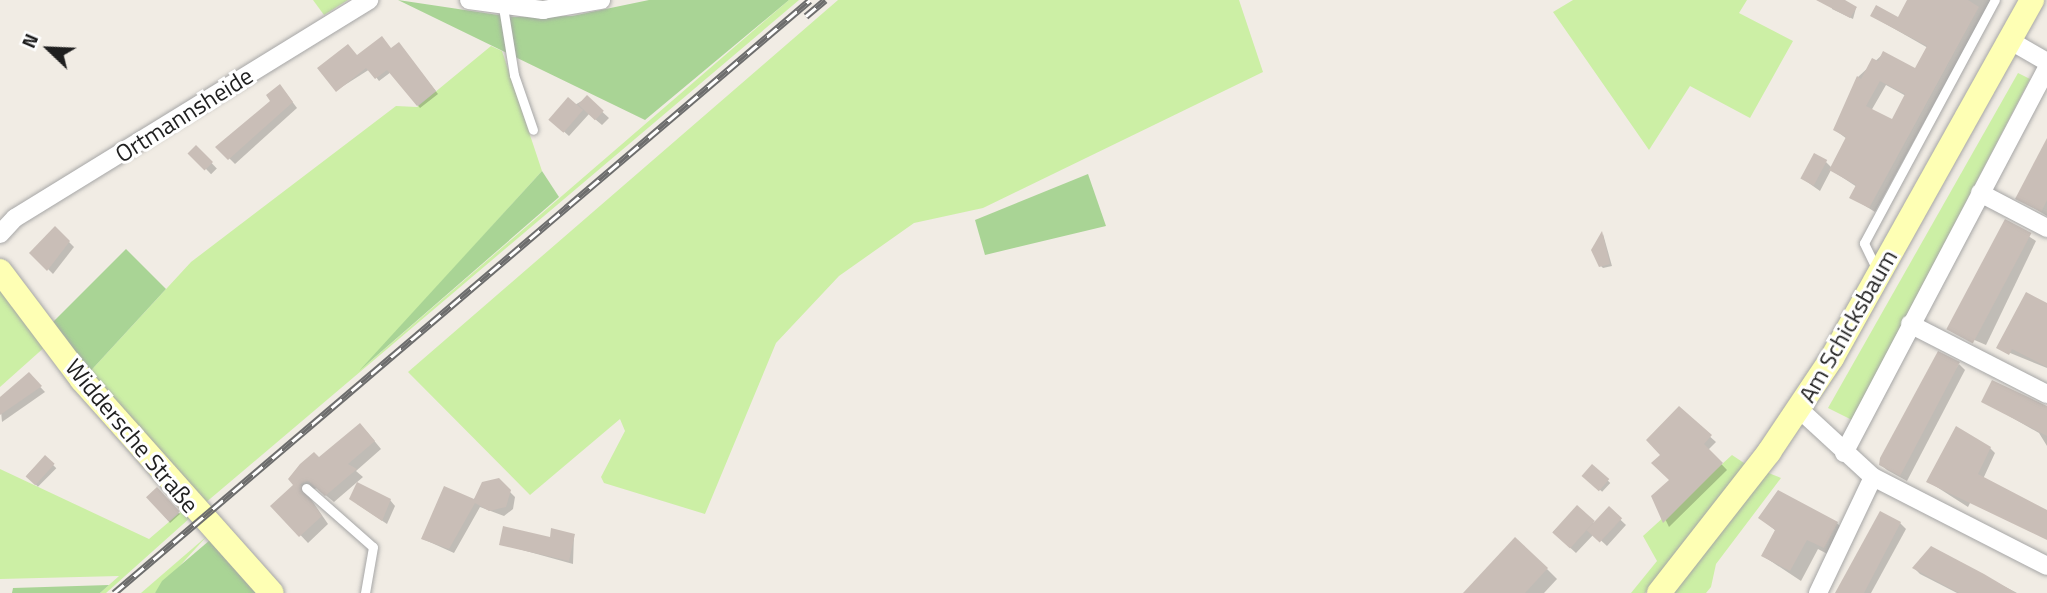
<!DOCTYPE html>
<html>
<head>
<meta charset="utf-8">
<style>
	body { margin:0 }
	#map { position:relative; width:2047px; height:593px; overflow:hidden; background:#f1ece4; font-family:"Titillium Web",sans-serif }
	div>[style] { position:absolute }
	.grass>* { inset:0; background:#ccefa5 }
	.forest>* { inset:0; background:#a9d495 }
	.shadow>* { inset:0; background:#0003; transform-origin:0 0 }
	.building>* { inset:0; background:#c9beb7; transform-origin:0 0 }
	.roads { filter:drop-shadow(0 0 2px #a6a6a6) drop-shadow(0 0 2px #a6a6a6) }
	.lane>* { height:9px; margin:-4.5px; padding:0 4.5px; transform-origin:4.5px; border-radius:4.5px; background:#fff }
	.street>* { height:18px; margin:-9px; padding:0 9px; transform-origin:9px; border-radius:9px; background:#fff }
	.secondary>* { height:24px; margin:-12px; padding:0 12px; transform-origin:12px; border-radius:12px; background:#feffb4 }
	.rail>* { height:7px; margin-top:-3.5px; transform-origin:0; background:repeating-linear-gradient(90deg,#fff 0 13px,#6d6d6d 0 26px); box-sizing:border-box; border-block:2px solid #6d6d6d }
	span { translate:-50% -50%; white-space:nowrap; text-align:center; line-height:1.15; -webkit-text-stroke:6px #fff; paint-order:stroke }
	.street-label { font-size:24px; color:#1f1f1f }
	.north { position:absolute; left:14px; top:14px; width:70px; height:70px; -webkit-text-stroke:5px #fff; paint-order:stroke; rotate:293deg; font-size:19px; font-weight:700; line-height:28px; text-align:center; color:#1f1f1f }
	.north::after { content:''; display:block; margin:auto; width:24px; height:32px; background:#1f1f1f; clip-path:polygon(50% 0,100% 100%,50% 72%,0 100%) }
</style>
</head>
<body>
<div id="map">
	<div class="grass">
		<div style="clip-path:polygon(313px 0,348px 0,324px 15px)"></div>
		<div style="clip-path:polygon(789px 0,799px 0,204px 504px,85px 377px,191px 262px,396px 106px,417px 107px,491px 46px,502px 51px,542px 171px,366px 365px)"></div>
		<div style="clip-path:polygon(838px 0,1239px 0,1263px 72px,983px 208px,914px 223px,839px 276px,776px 343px,705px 514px,604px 483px,601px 477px,625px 431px,620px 419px,530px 495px,408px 372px)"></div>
		<div style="clip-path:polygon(1573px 0,1747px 0,1739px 13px,1793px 41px,1750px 118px,1690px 86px,1649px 150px,1553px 12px)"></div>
		<div style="clip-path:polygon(2018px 73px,2030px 79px,1852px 420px,1828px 408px)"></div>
		<div style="clip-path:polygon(0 290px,47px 345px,0 387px)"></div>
		<div style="clip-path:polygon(1732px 455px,1747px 465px,1733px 484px,1645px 593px,1631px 593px,1657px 561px,1643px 536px)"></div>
		<div style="clip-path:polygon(0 469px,149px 539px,184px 509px,191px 517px,106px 593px,100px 593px,119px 576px,0 579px)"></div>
		<div style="clip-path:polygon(1766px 472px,1781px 478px,1716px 564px,1711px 587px,1706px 593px,1669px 593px)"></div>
		<div style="clip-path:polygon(207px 536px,155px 593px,141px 593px)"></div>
	</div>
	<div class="forest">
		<div style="clip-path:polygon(398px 0,512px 17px,572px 16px,649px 0,789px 0,645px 120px)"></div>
		<div style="clip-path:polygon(542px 171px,559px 197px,359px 371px)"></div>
		<div style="clip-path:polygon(1088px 174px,1106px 226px,985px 255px,975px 220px)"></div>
		<div style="clip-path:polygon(126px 249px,166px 289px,85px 377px,49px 326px)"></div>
		<div style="clip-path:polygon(210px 540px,262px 593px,155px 593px,162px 581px)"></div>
		<div style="clip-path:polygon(109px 585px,100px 593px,12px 593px,13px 588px)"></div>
	</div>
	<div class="shadow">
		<div style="clip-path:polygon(1833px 0,1856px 8px,1853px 19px,1832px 9px)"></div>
		<div style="clip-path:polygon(evenodd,1918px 0,1991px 0,1875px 212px,1851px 197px,1857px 187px,1831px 170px,1820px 191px,1803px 179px,1826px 162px,1832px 168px,1847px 139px,1835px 130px,1858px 77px,1883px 54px,1915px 71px,1928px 48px,1872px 16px,1899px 19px,1918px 0,1886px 85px,1906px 96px,1892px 122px,1871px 111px,1886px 85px)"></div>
		<div style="clip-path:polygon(401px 47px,438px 94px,420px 108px,391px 72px,379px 81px,370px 69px,337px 90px,357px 58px)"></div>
		<div style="clip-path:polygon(285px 92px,297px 108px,235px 164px,218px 147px)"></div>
		<div style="clip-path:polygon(587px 98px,609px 118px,602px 125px,589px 114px,569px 136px,550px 119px)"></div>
		<div style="clip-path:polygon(2047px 142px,2047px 216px,2018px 198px)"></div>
		<div style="left:196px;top:147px;width:30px;height:8px;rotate:46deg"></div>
		<div style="clip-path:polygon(2006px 221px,2036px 241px,1986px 345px,1949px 329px)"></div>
		<div style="clip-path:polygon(55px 228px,74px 247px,53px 274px,32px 253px)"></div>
		<div style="clip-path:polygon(1603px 234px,1612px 266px,1603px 268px,1601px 266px)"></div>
		<div style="clip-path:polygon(2047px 305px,2047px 368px,1998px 348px)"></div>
		<div style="clip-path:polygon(1959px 364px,1965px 370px,1907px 481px,1887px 470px,1881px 465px)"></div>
		<div style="clip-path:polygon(29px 375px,45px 392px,2px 422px,0 400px)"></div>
		<div style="clip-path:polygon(1983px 401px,2047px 409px,2047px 446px,2039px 433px)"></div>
		<div style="clip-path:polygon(1679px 409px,1716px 442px,1708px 450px,1727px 470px,1669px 527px,1654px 496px,1671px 480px)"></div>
		<div style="clip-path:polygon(367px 432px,381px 449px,356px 471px,363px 477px,334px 502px,317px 488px,306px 492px,328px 524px,308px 543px,273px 506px,319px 459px)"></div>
		<div style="clip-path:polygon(1990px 448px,1995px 453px,1983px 479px,2047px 512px,2047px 539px,1971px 501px,1968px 507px,1929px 482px)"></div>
		<div style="left:45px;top:457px;width:16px;height:26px;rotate:45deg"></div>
		<div style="left:1592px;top:466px;width:25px;height:12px;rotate:43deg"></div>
		<div style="clip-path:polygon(498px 480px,515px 497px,513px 509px,504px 516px,480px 507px,454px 553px,423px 539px)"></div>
		<div style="clip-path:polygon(157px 489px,180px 514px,170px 523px,149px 497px)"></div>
		<div style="clip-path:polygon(390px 500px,395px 506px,387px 524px,357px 504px)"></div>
		<div style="clip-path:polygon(1577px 507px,1595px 524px,1609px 509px,1626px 525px,1607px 546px,1594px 534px,1576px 553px,1553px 532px)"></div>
		<div style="clip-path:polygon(1760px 517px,1837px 523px,1847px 534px,1835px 558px,1818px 549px,1801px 581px,1763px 556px,1776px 531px)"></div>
		<div style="clip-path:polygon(1900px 523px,1906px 529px,1871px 593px,1839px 593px)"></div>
		<div style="clip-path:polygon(574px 535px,573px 564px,501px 544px,551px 539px)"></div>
		<div style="clip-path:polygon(1931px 548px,2017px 593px,1957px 593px,1920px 574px,1914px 568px)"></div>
		<div style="clip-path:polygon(1547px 569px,1557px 579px,1544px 593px,1468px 593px)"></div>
	</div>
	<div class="building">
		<div style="clip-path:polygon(1816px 0,1845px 0,1857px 7px,1850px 18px)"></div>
		<div style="clip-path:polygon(evenodd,1907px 0,1968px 0,1979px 7px,1869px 208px,1849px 198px,1856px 185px,1829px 170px,1846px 137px,1833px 130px,1857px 76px,1861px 79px,1872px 58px,1878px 61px,1883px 51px,1915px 68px,1927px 46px,1870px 16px,1876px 5px,1898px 17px,1907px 0,1880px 81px,1905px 94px,1892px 119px,1866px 106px,1880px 81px)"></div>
		<div style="clip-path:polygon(382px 36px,391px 48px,399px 42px,436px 91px,417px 106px,387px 70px,375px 79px,366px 68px,336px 92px,317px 68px,348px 44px,357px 55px)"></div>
		<div style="clip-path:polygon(280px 84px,293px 102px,228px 160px,215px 147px,270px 101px,266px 95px)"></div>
		<div style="left:587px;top:95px;width:23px;height:13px;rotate:43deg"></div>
		<div style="left:568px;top:97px;width:20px;height:30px;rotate:41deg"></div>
		<div style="clip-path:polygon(2047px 138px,2047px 200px,2041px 212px,2015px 199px)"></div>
		<div style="left:196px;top:145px;width:24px;height:12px;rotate:45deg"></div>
		<div style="left:1814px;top:153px;width:15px;height:29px;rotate:28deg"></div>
		<div style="left:2005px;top:219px;width:30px;height:125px;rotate:28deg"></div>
		<div style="clip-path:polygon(55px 226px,70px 241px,47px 271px,29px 253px)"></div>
		<div style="clip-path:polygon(1602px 231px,1610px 264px,1599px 267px,1591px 250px)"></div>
		<div style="clip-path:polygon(2026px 292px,2047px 303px,2047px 367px,2012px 349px,2009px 355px,1996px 348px)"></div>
		<div style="clip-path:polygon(1938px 351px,1960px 362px,1900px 476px,1879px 465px,1880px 458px)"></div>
		<div style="clip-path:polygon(29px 372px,42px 386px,0 415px,0 397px)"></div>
		<div style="clip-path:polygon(1992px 380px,2047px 406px,2047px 436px,1981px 402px)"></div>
		<div style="clip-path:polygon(1679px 406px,1712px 435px,1704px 444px,1723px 463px,1663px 523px,1651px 496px,1669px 480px,1651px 463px,1660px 455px,1646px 440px)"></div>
		<div style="clip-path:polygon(360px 423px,375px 441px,348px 464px,357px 469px,325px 496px,308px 481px,300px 484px,322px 516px,299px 537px,270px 506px,293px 485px,288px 479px,300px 464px,314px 452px,319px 457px)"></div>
		<div style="clip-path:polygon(1956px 426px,1991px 447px,1978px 474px,2047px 510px,2047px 540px,1926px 482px)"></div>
		<div style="left:45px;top:455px;width:13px;height:29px;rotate:42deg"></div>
		<div style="left:1592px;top:464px;width:23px;height:16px;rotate:41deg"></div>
		<div style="clip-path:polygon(499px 478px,511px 490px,506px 507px,489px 511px,475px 503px,449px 549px,421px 539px,444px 486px,474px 499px,482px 482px)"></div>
		<div style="clip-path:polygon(357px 482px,391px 499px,382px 521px,349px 499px)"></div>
		<div style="left:157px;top:487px;width:33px;height:15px;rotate:47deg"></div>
		<div style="clip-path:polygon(1778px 490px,1838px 522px,1824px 548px,1807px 540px,1790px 571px,1761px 556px,1775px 530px,1758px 518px)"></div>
		<div style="left:1577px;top:505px;width:24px;height:37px;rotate:42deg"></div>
		<div style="left:1609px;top:506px;width:18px;height:33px;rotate:43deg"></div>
		<div style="clip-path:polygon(1880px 511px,1901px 522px,1864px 593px,1835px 593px)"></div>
		<div style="clip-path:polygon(503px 526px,550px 537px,551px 528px,575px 534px,569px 561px,499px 545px)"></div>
		<div style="clip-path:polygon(1515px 537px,1548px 568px,1525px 593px,1463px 593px)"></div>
		<div style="clip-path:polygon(1931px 546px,1984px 574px,2016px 593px,1959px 593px,1912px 568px)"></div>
	</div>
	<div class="roads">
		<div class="lane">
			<div style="left:503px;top:7px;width:69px;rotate:80.8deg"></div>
			<div style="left:514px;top:75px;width:58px;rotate:70.9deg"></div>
			<div style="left:1877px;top:270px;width:30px;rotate:-116deg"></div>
			<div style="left:1864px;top:243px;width:276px;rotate:-61.7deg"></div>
			<div style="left:306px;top:488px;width:89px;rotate:41.4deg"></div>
			<div style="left:373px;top:547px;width:47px;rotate:99.9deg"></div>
		</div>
		<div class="street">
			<div style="left:469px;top:0;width:75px;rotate:7.7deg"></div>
			<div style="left:543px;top:10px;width:59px;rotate:-9.8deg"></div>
			<div style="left:2009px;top:40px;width:44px;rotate:30.1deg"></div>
			<div style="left:1980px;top:193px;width:76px;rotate:27.6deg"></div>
			<div style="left:0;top:234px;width:22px;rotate:-47deg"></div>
			<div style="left:15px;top:218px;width:416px;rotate:-31.6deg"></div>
			<div style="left:1910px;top:324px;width:154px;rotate:27.1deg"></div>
			<div style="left:1799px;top:409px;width:100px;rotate:42.6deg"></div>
			<div style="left:1873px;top:477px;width:195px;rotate:27.1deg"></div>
			<div style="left:1844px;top:453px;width:435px;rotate:-62.2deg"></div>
			<div style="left:1818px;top:593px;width:128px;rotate:-64.6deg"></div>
		</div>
		<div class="secondary">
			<div style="left:0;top:271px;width:136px;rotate:53deg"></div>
			<div style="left:82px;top:380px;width:285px;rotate:48.3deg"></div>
			<div style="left:1659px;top:593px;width:179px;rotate:-52deg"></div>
			<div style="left:1769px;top:452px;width:113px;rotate:-56.2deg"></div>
			<div style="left:1832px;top:358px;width:410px;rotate:-60.8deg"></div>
		</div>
	</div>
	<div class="rail">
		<div style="left:806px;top:16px;width:25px;rotate:-40deg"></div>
		<div style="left:114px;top:593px;width:914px;rotate:-40.43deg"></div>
	</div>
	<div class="street-label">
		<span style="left:184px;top:115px;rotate:-32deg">Ortmannsheide</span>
		<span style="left:1848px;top:326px;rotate:-60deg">Am Schicksbaum</span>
		<span style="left:132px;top:436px;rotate:50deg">Widdersche Straße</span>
	</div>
	<div class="north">N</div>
</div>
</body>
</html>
